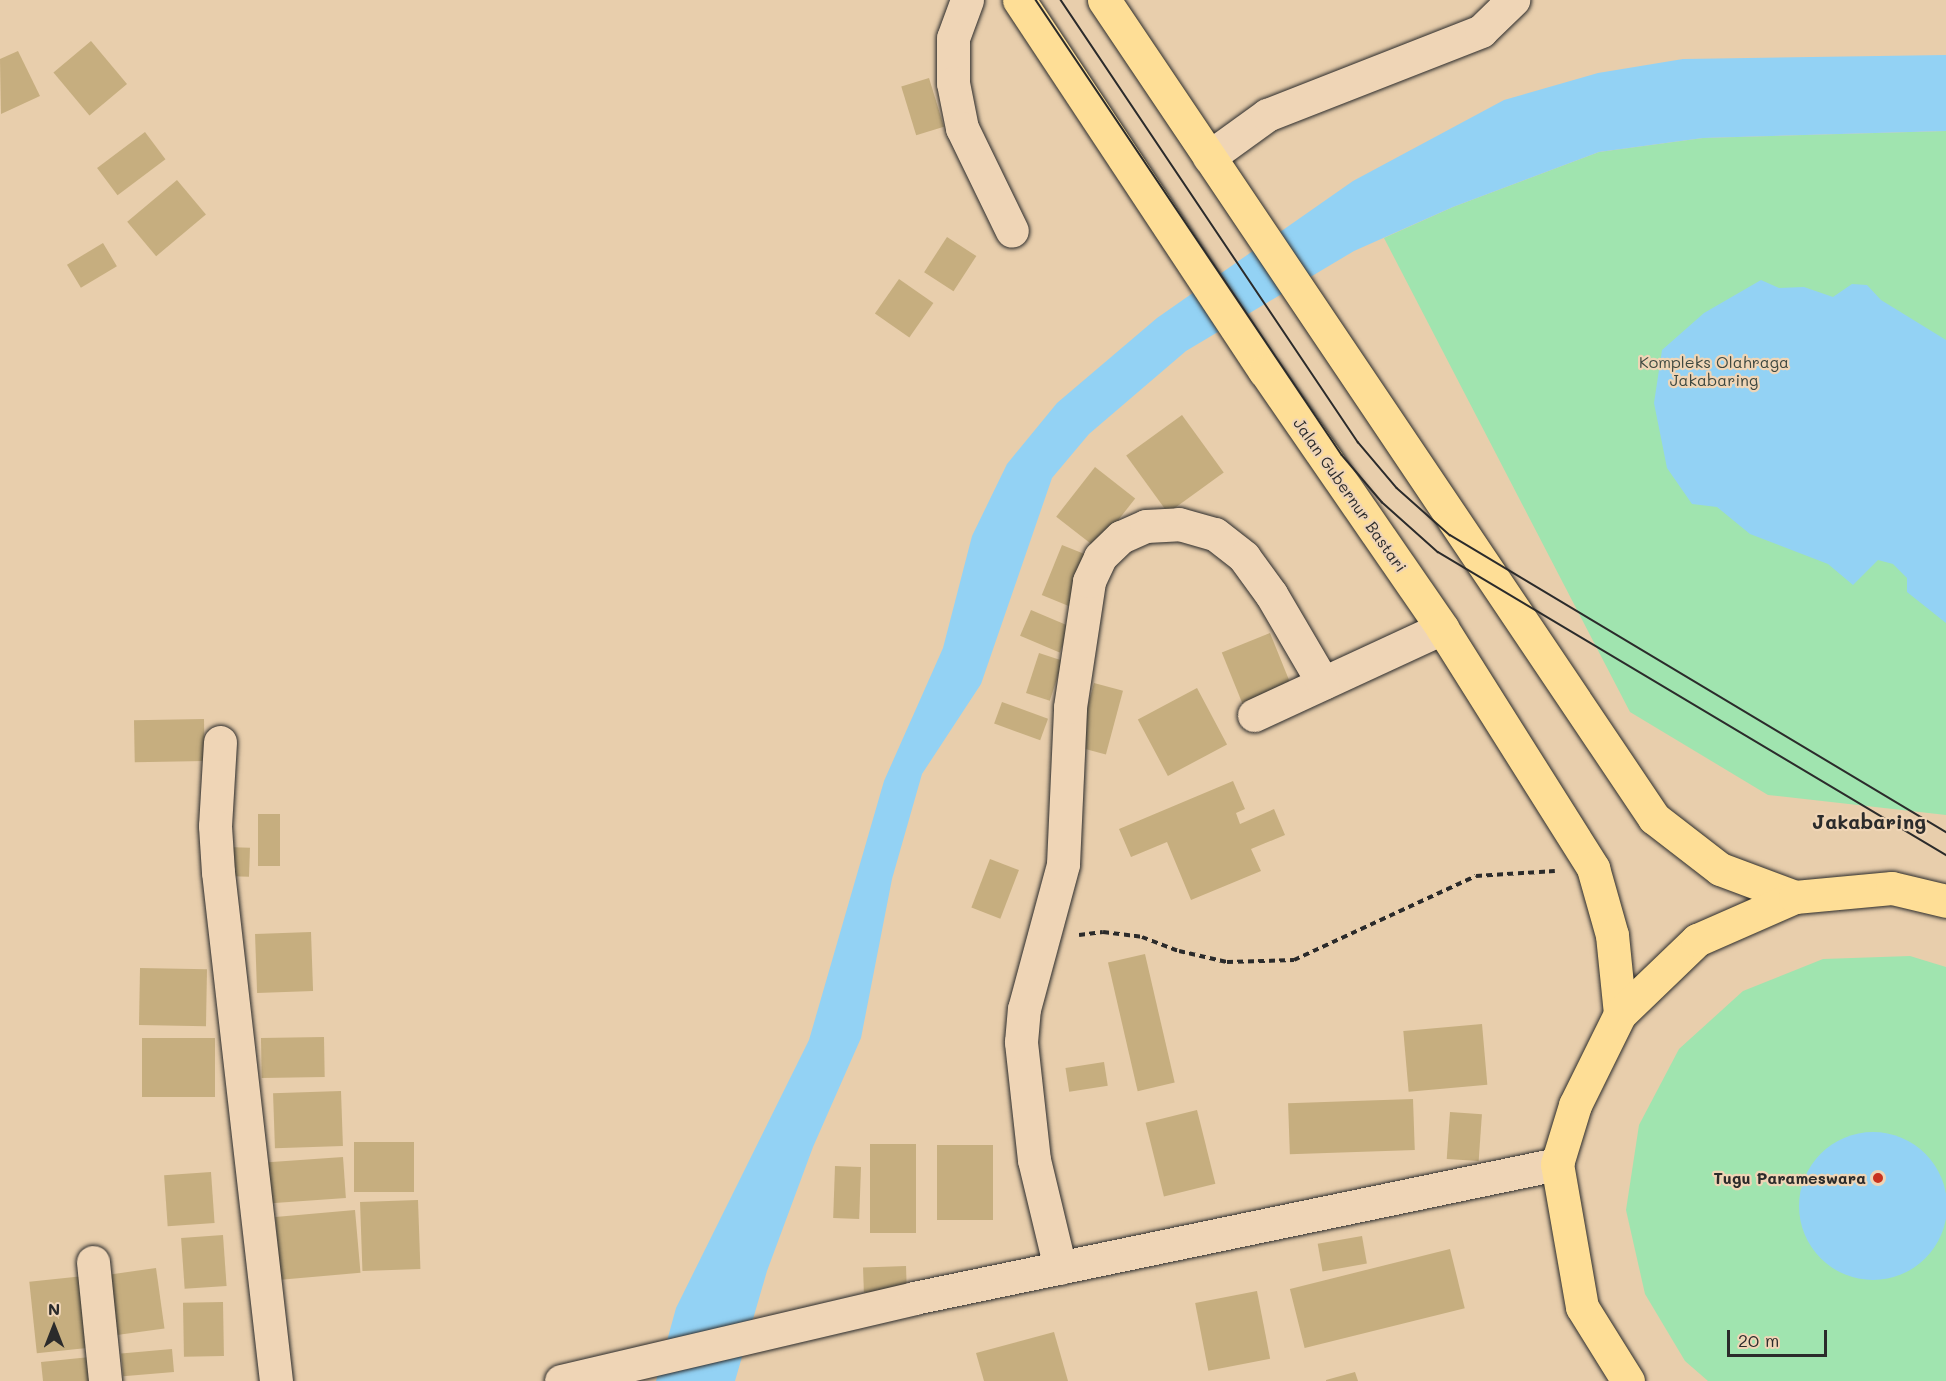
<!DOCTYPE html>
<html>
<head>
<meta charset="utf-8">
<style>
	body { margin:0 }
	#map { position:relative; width:1946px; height:1381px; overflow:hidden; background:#e8ceac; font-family:Mali,sans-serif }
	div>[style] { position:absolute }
	.green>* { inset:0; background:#a0e4af }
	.water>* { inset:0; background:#93d2f4 }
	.round { border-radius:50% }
	.building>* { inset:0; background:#c6ae7f; transform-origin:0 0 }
	.path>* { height:4px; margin-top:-2px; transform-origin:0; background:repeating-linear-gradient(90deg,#2b2b2b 0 6px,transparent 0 10.5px) }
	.roads { filter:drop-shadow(0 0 2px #2b2b2b) drop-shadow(0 0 2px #2b2b2b) }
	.minor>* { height:33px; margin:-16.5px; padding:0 16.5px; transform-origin:16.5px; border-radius:16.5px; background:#efd5b6 }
	.highway>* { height:33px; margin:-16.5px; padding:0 16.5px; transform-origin:16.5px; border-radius:16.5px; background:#fede96 }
	.tram>* { height:1.5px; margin:-0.75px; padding:0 0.75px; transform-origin:0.75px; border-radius:0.75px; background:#2b2b2b }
	.dots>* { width:16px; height:16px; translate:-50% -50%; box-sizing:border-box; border:3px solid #efd5b6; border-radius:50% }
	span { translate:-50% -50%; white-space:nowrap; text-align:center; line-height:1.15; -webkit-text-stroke:4.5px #efd5b6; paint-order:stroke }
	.park-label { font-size:16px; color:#3d473f }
	.street-label { font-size:16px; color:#2b2b2b }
	.poi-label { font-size:16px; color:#2b2b2b; font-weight:700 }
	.right { translate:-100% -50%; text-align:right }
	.quarter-label { font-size:20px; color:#2b2b2b; font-weight:700 }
	.north { position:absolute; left:24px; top:1297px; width:60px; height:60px; -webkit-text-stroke:4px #efd5b6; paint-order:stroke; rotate:0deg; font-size:16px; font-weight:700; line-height:24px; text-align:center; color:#2b2b2b }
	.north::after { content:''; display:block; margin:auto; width:21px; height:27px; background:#2b2b2b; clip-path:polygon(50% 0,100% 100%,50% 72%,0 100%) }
	.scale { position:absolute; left:1727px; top:1330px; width:100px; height:27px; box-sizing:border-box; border:3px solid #2b2b2b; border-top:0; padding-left:8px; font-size:18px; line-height:21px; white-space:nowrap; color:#2b2b2b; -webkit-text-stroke:4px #efd5b6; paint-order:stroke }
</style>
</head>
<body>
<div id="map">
	<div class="green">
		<div style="clip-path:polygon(1946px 131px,1946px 815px,1768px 795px,1630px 712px,1384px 238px,1453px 207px,1599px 152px,1703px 138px)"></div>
		<div style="clip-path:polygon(1910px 956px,1946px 967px,1946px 1381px,1708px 1381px,1685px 1361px,1645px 1294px,1626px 1210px,1639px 1125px,1679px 1049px,1743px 991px,1823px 959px)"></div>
	</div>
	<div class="water">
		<div style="clip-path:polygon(1946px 55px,1946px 131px,1703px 138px,1599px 152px,1453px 207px,1354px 251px,1186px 351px,1089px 434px,1052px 478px,981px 684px,922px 774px,892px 879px,861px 1038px,813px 1147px,767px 1271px,735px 1381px,656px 1381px,676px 1308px,809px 1040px,884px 781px,943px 648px,972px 536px,1007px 464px,1057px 403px,1157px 318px,1353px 181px,1504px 100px,1598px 73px,1683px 59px)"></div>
		<div style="clip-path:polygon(1761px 280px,1779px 288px,1804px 287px,1833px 297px,1852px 284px,1867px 285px,1881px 300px,1946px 340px,1946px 623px,1907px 592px,1907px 578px,1893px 564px,1878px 560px,1853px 585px,1828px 564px,1750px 534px,1717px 507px,1692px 504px,1667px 468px,1654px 403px,1662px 350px,1704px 313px)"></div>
		<div class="round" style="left:1799px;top:1132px;width:148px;height:148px"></div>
	</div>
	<div class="building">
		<div style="left:91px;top:41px;width:56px;height:49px;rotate:50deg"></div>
		<div style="clip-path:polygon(18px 51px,40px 96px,1px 114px,0 59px)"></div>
		<div style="left:929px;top:78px;width:51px;height:29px;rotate:73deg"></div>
		<div style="left:145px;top:132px;width:34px;height:60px;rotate:53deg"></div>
		<div style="left:177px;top:180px;width:45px;height:65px;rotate:50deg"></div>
		<div style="left:947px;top:237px;width:35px;height:42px;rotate:33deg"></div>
		<div style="left:103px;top:243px;width:27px;height:42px;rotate:59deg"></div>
		<div style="left:899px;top:279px;width:42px;height:42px;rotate:35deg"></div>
		<div style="left:1182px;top:415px;width:71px;height:69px;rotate:54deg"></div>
		<div style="left:1095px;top:467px;width:51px;height:63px;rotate:38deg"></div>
		<div style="left:1062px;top:545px;width:29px;height:54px;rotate:22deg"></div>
		<div style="left:1031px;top:610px;width:43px;height:28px;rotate:23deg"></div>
		<div style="left:1270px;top:633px;width:61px;height:52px;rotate:68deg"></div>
		<div style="left:1039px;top:653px;width:25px;height:42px;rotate:18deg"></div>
		<div style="left:1094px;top:683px;width:30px;height:66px;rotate:15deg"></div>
		<div style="left:1197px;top:688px;width:64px;height:67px;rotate:62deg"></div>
		<div style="left:1002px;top:702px;width:49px;height:23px;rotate:20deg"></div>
		<div style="left:204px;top:719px;width:42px;height:70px;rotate:89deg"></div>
		<div style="clip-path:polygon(1233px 781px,1245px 809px,1236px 813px,1240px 824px,1274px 809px,1285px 835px,1251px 849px,1261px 871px,1191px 900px,1167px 842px,1131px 857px,1119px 829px)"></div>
		<div style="left:258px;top:814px;width:22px;height:52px"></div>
		<div style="left:226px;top:847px;width:24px;height:29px;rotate:2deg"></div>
		<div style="left:990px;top:859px;width:31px;height:52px;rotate:21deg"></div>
		<div style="left:311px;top:932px;width:59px;height:56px;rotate:88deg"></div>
		<div style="left:1145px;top:954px;width:132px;height:38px;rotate:77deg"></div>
		<div style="left:140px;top:968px;width:67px;height:57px;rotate:1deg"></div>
		<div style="left:1482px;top:1024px;width:61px;height:79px;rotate:85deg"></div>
		<div style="left:324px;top:1037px;width:40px;height:63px;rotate:89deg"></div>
		<div style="left:142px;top:1038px;width:73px;height:59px"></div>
		<div style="left:1104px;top:1062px;width:24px;height:39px;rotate:81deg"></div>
		<div style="left:341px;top:1091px;width:55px;height:68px;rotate:88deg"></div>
		<div style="left:1413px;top:1099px;width:51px;height:125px;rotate:88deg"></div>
		<div style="left:1197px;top:1110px;width:76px;height:53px;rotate:76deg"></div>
		<div style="left:1450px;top:1112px;width:32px;height:47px;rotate:4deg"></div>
		<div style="left:354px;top:1142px;width:60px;height:50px"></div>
		<div style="left:870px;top:1144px;width:46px;height:89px"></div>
		<div style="left:937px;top:1145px;width:56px;height:75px"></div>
		<div style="left:343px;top:1157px;width:41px;height:75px;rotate:86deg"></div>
		<div style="left:835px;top:1166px;width:26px;height:52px;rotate:2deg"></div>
		<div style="left:211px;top:1172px;width:51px;height:47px;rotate:86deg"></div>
		<div style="left:418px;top:1200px;width:69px;height:58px;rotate:88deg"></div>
		<div style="left:355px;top:1210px;width:63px;height:80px;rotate:85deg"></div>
		<div style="left:223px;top:1235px;width:51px;height:42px;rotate:86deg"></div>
		<div style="left:1362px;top:1236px;width:28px;height:45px;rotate:80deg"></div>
		<div style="left:1450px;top:1249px;width:61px;height:165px;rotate:76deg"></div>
		<div style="left:906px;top:1266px;width:25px;height:43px;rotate:88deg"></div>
		<div style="left:156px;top:1268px;width:61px;height:48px;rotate:82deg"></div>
		<div style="left:84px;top:1276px;width:72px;height:55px;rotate:84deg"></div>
		<div style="left:1257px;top:1291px;width:69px;height:63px;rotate:79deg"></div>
		<div style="left:223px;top:1302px;width:54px;height:40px;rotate:89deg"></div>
		<div style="clip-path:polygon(1054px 1332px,1068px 1381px,984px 1381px,976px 1353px)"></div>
		<div style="left:172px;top:1349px;width:23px;height:51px;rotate:85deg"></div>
		<div style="clip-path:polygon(90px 1357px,92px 1381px,43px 1381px,41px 1362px)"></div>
		<div style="clip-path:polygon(1355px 1372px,1358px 1381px,1326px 1381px,1326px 1380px)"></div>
	</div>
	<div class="path">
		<div style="left:1079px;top:935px;width:24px;rotate:-7deg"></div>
		<div style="left:1103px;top:932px;width:39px;rotate:7deg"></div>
		<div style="left:1142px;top:937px;width:40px;rotate:21deg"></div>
		<div style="left:1179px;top:951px;width:49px;rotate:12.9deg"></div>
		<div style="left:1227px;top:962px;width:67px;rotate:-1.7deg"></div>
		<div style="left:1294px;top:960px;width:200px;rotate:-24.8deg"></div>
		<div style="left:1476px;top:876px;width:79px;rotate:-3.6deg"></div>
	</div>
	<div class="roads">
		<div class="minor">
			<div style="left:967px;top:0;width:40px;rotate:110.2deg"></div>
			<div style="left:953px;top:38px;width:45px;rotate:90deg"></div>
			<div style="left:953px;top:83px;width:46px;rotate:78.7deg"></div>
			<div style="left:962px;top:128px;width:114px;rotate:64.1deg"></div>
			<div style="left:1209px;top:157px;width:72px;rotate:-35.9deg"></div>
			<div style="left:1267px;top:115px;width:230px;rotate:-21.4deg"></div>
			<div style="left:1481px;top:31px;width:45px;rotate:-44.1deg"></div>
			<div style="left:1254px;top:715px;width:207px;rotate:-24.8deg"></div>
			<div style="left:220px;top:742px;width:84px;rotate:93.4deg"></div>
			<div style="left:215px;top:826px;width:46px;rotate:86.3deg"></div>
			<div style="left:218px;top:872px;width:512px;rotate:83.5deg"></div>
			<div style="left:93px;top:1262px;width:120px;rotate:84.2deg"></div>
			<div style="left:1060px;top:1268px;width:111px;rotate:-103.5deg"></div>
			<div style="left:1034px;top:1160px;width:119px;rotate:-96.3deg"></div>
			<div style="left:1021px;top:1042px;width:33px;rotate:-85deg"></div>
			<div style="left:1024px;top:1009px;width:150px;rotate:-74.9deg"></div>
			<div style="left:1063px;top:864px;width:157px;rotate:-87.4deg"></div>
			<div style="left:1070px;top:707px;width:127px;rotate:-81.4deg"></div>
			<div style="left:1089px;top:581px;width:26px;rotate:-65deg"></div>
			<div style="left:1100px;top:557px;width:29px;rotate:-44deg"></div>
			<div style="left:1121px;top:537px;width:27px;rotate:-24deg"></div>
			<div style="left:1146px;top:526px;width:33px;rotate:-3deg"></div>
			<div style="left:1179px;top:524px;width:37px;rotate:16deg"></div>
			<div style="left:1215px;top:534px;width:37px;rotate:38deg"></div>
			<div style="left:1244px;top:557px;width:46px;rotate:53.9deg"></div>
			<div style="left:1271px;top:594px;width:103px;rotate:59.7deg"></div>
			<div style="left:561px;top:1381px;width:363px;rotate:-13.2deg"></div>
			<div style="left:914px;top:1298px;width:657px;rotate:-11.77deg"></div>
		</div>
		<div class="highway">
			<div style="left:1019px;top:0;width:445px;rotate:56.5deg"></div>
			<div style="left:1265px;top:371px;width:312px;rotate:55.4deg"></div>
			<div style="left:1442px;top:628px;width:284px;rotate:57.8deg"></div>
			<div style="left:1593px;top:868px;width:70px;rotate:74.2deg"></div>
			<div style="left:1612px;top:935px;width:79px;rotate:84.2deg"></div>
			<div style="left:1104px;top:0;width:986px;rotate:56.08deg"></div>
			<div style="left:1654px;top:818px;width:83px;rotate:37.7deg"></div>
			<div style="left:1720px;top:869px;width:80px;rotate:20.5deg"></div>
			<div style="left:1628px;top:1381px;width:87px;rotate:-121.9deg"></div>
			<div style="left:1582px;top:1307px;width:145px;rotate:-99.9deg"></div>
			<div style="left:1557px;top:1164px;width:62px;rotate:-73deg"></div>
			<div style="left:1575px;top:1105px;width:102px;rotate:-63.7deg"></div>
			<div style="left:1620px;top:1014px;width:107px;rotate:-43.9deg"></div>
			<div style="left:1697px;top:940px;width:107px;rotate:-23.7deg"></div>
			<div style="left:1795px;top:897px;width:97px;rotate:-5.3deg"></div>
			<div style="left:1892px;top:888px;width:56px;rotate:13.5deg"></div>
		</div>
	</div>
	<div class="tram">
		<div style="left:1036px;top:0;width:548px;rotate:56.08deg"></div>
		<div style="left:1342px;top:455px;width:62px;rotate:49.6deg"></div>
		<div style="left:1382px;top:502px;width:75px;rotate:41.8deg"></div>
		<div style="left:1438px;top:552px;width:592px;rotate:30.81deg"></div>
		<div style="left:1061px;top:0;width:533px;rotate:56.1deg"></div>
		<div style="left:1358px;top:442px;width:60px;rotate:49.7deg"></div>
		<div style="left:1397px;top:488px;width:71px;rotate:41.6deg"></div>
		<div style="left:1450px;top:535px;width:578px;rotate:30.91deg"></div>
	</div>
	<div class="dots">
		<div style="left:1878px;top:1178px;background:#c8321e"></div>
	</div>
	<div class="park-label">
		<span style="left:1714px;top:371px">Kompleks Olahraga<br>Jakabaring</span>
	</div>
	<div class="street-label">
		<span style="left:1350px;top:495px;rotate:55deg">Jalan Gubernur Bastari</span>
	</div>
	<div class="poi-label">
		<span class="right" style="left:1866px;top:1178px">Tugu Parameswara</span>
	</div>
	<div class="quarter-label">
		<span style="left:1869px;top:821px">Jakabaring</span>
	</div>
	<div class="north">N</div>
	<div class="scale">20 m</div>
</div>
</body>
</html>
